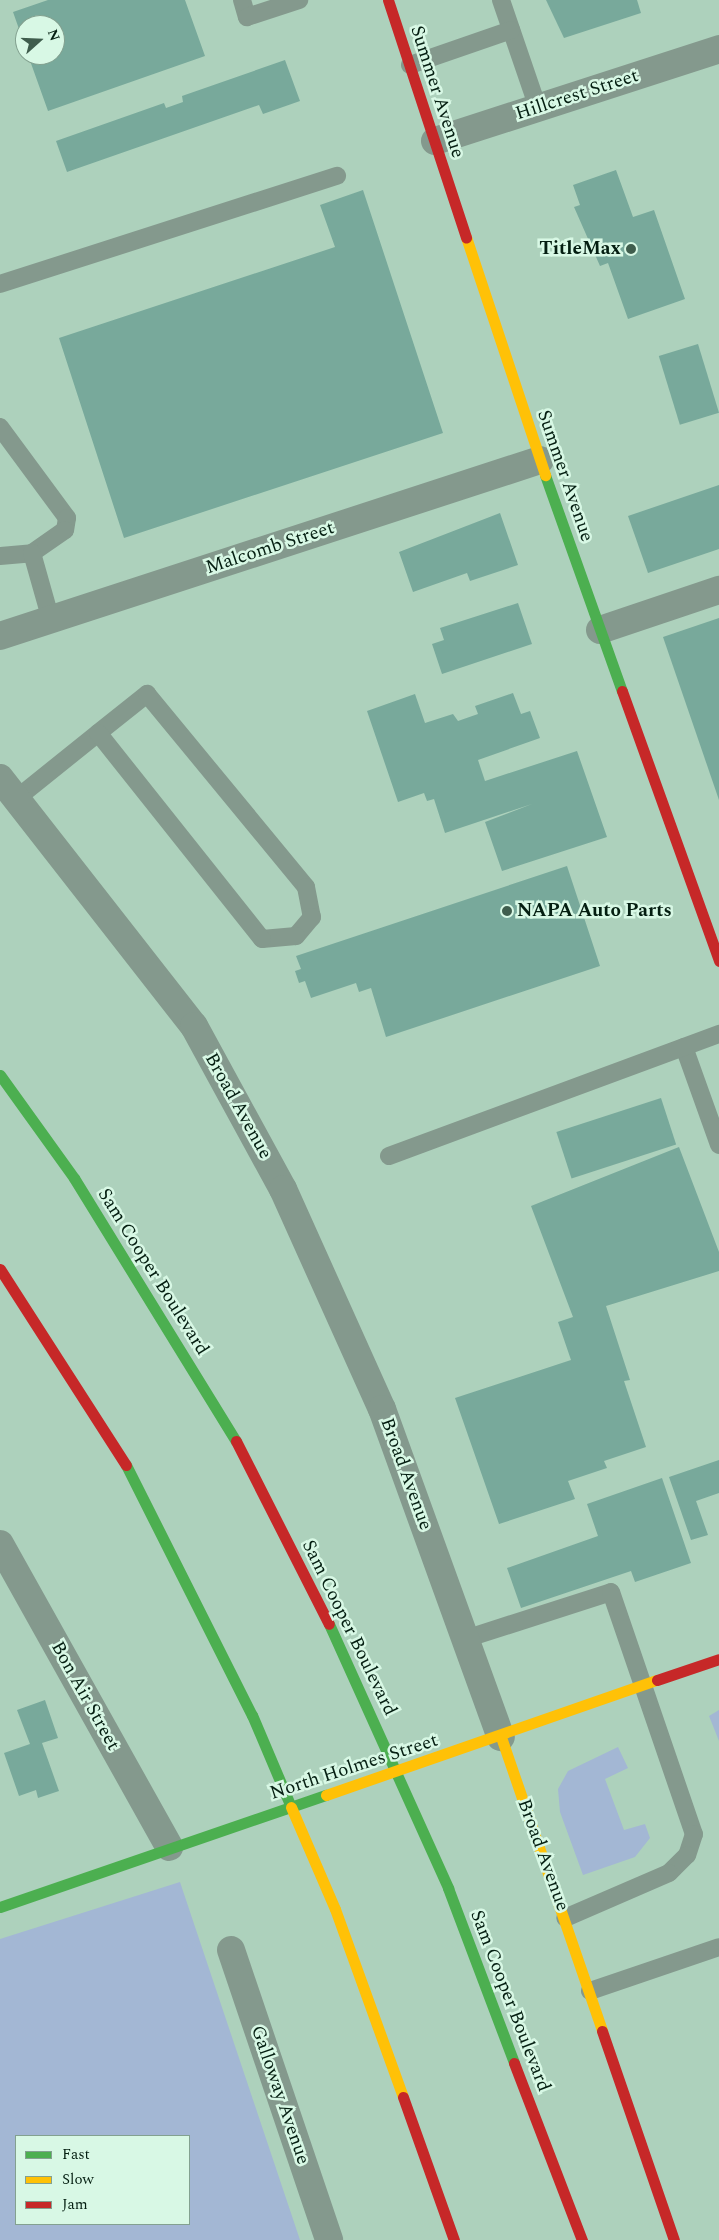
<!DOCTYPE html>
<html>
<head>
<meta charset="utf-8">
<style>
	body { margin:0 }
	#map { position:relative; width:719px; height:2240px; overflow:hidden; background:#add1bc; font-family:Spectral,serif }
	div>[style] { position:absolute }
	.green>* { inset:0; background:#a3b7d4 }
	.building>* { inset:0; background:#78a99b; transform-origin:0 0 }
	.lane>* { height:18px; margin:-9px; padding:0 9px; transform-origin:9px; border-radius:9px; background:#84998d }
	.street>* { height:28px; margin:-14px; padding:0 14px; transform-origin:14px; border-radius:14px; background:#84998d }
	.fast>* { height:11px; margin:-5.5px; padding:0 5.5px; transform-origin:5.5px; border-radius:5.5px; background:#4caf50 }
	.slow>* { height:11px; margin:-5.5px; padding:0 5.5px; transform-origin:5.5px; border-radius:5.5px; background:#ffc107 }
	.jam>* { height:11px; margin:-5.5px; padding:0 5.5px; transform-origin:5.5px; border-radius:5.5px; background:#c62828 }
	.dots>* { width:14px; height:14px; translate:-50% -50%; box-sizing:border-box; border:2px solid #d8f8e5; border-radius:50% }
	span { translate:-50% -50%; white-space:nowrap; text-align:center; line-height:1.15; -webkit-text-stroke:5px #d8f8e5; paint-order:stroke }
	.street-label { font-size:19px; color:#041e11 }
	.poi-label { font-size:19px; color:#041e11; font-weight:700 }
	.right { translate:-100% -50%; text-align:right }
	.left { translate:0 -50%; text-align:left }
	.legend { position:absolute; left:15px; top:2135px; width:175px; height:90px; box-sizing:border-box; background:#d8f8e5; border:1px solid #83a190; margin:0; padding:6px 9px; list-style:none; font-size:15px; color:#041e11 }
	.legend li { display:flex; align-items:center; gap:10px; height:25px }
	.legend b { width:25px; border:1px solid #83a190 }
	.north { position:absolute; left:15px; top:15px; width:50px; height:50px; box-sizing:border-box; background:#d8f8e5; border:1px solid #83a190; border-radius:50%; rotate:70deg; font-size:14px; font-weight:700; line-height:20px; text-align:center; color:#041e11 }
	.north::after { content:''; display:block; margin:auto; width:18px; height:22px; background:#3f5d4d; clip-path:polygon(50% 0,100% 100%,50% 72%,0 100%) }
</style>
</head>
<body>
<div id="map">
	<div class="green">
		<div style="clip-path:polygon(719px 1710px,719px 1741px,709px 1716px)"></div>
		<div style="clip-path:polygon(618px 1747px,628px 1768px,605px 1779px,624px 1830px,645px 1824px,650px 1838px,635px 1857px,583px 1875px,560px 1812px,558px 1789px,568px 1771px)"></div>
		<div style="clip-path:polygon(evenodd,180px 1882px,300px 2240px,0 2240px,0 1939px,180px 1882px,189px 2136px,189px 2224px,16px 2224px,16px 2136px,189px 2136px)"></div>
	</div>
	<div class="building">
		<div style="clip-path:polygon(48px 0,185px 0,205px 56px,48px 111px,28px 55px,55px 55px,55px 25px,25px 25px,25px 46px,13px 12px)"></div>
		<div style="clip-path:polygon(546px 0,637px 0,641px 13px,564px 38px)"></div>
		<div style="clip-path:polygon(285px 60px,300px 101px,263px 114px,259px 105px,67px 172px,56px 141px,164px 103px,166px 108px,183px 102px,182px 96px)"></div>
		<div style="clip-path:polygon(616px 170px,633px 217px,654px 210px,685px 299px,628px 319px,608px 263px,600px 266px,574px 207px,580px 205px,573px 185px)"></div>
		<div style="clip-path:polygon(363px 190px,443px 433px,124px 538px,59px 338px,335px 247px,320px 205px)"></div>
		<div style="left:698px;top:344px;width:72px;height:41px;rotate:73deg"></div>
		<div style="clip-path:polygon(719px 485px,719px 549px,648px 573px,628px 516px)"></div>
		<div style="clip-path:polygon(500px 513px,518px 565px,470px 581px,467px 573px,413px 592px,399px 552px)"></div>
		<div style="clip-path:polygon(518px 603px,532px 644px,442px 674px,432px 644px,444px 640px,440px 628px)"></div>
		<div style="clip-path:polygon(719px 618px,719px 800px,663px 637px)"></div>
		<div style="clip-path:polygon(513px 693px,521px 714px,530px 711px,540px 738px,478px 760px,485px 781px,577px 751px,607px 837px,502px 871px,485px 822px,532px 804px,445px 833px,434px 799px,427px 801px,424px 793px,398px 802px,367px 711px,415px 694px,425px 723px,453px 714px,458px 721px,478px 714px,475px 706px)"></div>
		<div style="clip-path:polygon(567px 866px,600px 966px,386px 1037px,371px 988px,359px 992px,356px 983px,311px 998px,305px 981px,299px 983px,295px 971px,301px 969px,296px 956px)"></div>
		<div style="left:661px;top:1098px;width:49px;height:110px;rotate:72deg"></div>
		<div style="clip-path:polygon(679px 1147px,719px 1252px,719px 1271px,606px 1306px,630px 1380px,624px 1381px,646px 1447px,604px 1461px,607px 1468px,568px 1481px,575px 1499px,499px 1524px,455px 1398px,571px 1360px,558px 1322px,573px 1317px,531px 1206px)"></div>
		<div style="clip-path:polygon(719px 1460px,719px 1493px,696px 1501px,708px 1535px,691px 1540px,669px 1477px)"></div>
		<div style="clip-path:polygon(662px 1478px,691px 1563px,635px 1582px,631px 1571px,521px 1608px,507px 1568px,598px 1536px,587px 1504px)"></div>
		<div style="clip-path:polygon(45px 1700px,58px 1738px,42px 1743px,59px 1791px,38px 1798px,36px 1790px,19px 1796px,4px 1753px,30px 1744px,17px 1710px)"></div>
	</div>
	<div class="lane">
		<div style="left:242px;top:0;width:18px;rotate:74deg"></div>
		<div style="left:247px;top:17px;width:55px;rotate:-18.1deg"></div>
		<div style="left:501px;top:0;width:114px;rotate:71.1deg"></div>
		<div style="left:410px;top:65px;width:107px;rotate:-19.1deg"></div>
		<div style="left:0;top:284px;width:354px;rotate:-17.8deg"></div>
		<div style="left:0;top:427px;width:113px;rotate:53.6deg"></div>
		<div style="left:67px;top:518px;width:12px;rotate:99deg"></div>
		<div style="left:65px;top:530px;width:40px;rotate:145.1deg"></div>
		<div style="left:0;top:556px;width:32px;rotate:-5deg"></div>
		<div style="left:32px;top:553px;width:70px;rotate:74.2deg"></div>
		<div style="left:16px;top:799px;width:105px;rotate:-38.8deg"></div>
		<div style="left:98px;top:733px;width:63px;rotate:-38.5deg"></div>
		<div style="left:147px;top:694px;width:250px;rotate:50.5deg"></div>
		<div style="left:306px;top:887px;width:31px;rotate:79deg"></div>
		<div style="left:312px;top:917px;width:25px;rotate:130deg"></div>
		<div style="left:296px;top:936px;width:34px;rotate:175deg"></div>
		<div style="left:262px;top:939px;width:263px;rotate:-128.5deg"></div>
		<div style="left:684px;top:1047px;width:104px;rotate:70.3deg"></div>
		<div style="left:389px;top:1156px;width:352px;rotate:-20.3deg"></div>
		<div style="left:465px;top:1639px;width:153px;rotate:-17.8deg"></div>
		<div style="left:611px;top:1592px;width:256px;rotate:71.1deg"></div>
		<div style="left:694px;top:1834px;width:22px;rotate:108deg"></div>
		<div style="left:687px;top:1855px;width:25px;rotate:135deg"></div>
		<div style="left:669px;top:1873px;width:113px;rotate:156.6deg"></div>
		<div style="left:590px;top:1991px;width:136px;rotate:-18.8deg"></div>
	</div>
	<div class="street">
		<div style="left:435px;top:141px;width:299px;rotate:-17.9deg"></div>
		<div style="left:600px;top:630px;width:126px;rotate:-18.6deg"></div>
		<div style="left:0;top:636px;width:568px;rotate:-18.05deg"></div>
		<div style="left:0;top:778px;width:315px;rotate:52deg"></div>
		<div style="left:194px;top:1026px;width:186px;rotate:61.4deg"></div>
		<div style="left:283px;top:1189px;width:241px;rotate:65.8deg"></div>
		<div style="left:382px;top:1409px;width:349px;rotate:70.1deg"></div>
		<div style="left:0;top:1544px;width:347px;rotate:60.8deg"></div>
		<div style="left:231px;top:1950px;width:306px;rotate:71.3deg"></div>
	</div>
	<div class="fast">
		<div style="left:545px;top:475px;width:229px;rotate:70.4deg"></div>
		<div style="left:0;top:1075px;width:127px;rotate:54.3deg"></div>
		<div style="left:74px;top:1178px;width:309px;rotate:58.4deg"></div>
		<div style="left:126px;top:1465px;width:280px;rotate:63.3deg"></div>
		<div style="left:252px;top:1715px;width:100px;rotate:67deg"></div>
		<div style="left:329px;top:1624px;width:290px;rotate:65.7deg"></div>
		<div style="left:448px;top:1888px;width:187px;rotate:69.3deg"></div>
		<div style="left:0;top:1907px;width:345px;rotate:-19deg"></div>
	</div>
	<div class="slow">
		<div style="left:466px;top:237px;width:251px;rotate:71.6deg"></div>
		<div style="left:501px;top:1737px;width:311px;rotate:71deg"></div>
		<div style="left:326px;top:1795px;width:350px;rotate:-19.2deg"></div>
		<div style="left:291px;top:1807px;width:111px;rotate:66.7deg"></div>
		<div style="left:335px;top:1909px;width:200px;rotate:70.1deg"></div>
	</div>
	<div class="jam">
		<div style="left:388px;top:0;width:250px;rotate:71.8deg"></div>
		<div style="left:622px;top:691px;width:287px;rotate:70.2deg"></div>
		<div style="left:0;top:1269px;width:233px;rotate:57.3deg"></div>
		<div style="left:236px;top:1441px;width:205px;rotate:63.1deg"></div>
		<div style="left:657px;top:1680px;width:65px;rotate:-18.7deg"></div>
		<div style="left:602px;top:2031px;width:221px;rotate:71deg"></div>
		<div style="left:514px;top:2063px;width:190px;rotate:69deg"></div>
		<div style="left:403px;top:2097px;width:152px;rotate:70.4deg"></div>
	</div>
	<div class="dots">
		<div style="left:631px;top:249px;background:#3f5d4d"></div>
		<div style="left:507px;top:911px;background:#3f5d4d"></div>
	</div>
	<div class="street-label">
		<span style="left:437px;top:92px;rotate:72deg">Summer Avenue</span>
		<span style="left:577px;top:95px;rotate:-18deg">Hillcrest Street</span>
		<span style="left:565px;top:476px;rotate:71deg">Summer Avenue</span>
		<span style="left:270px;top:548px;rotate:-18deg">Malcomb Street</span>
		<span style="left:238px;top:1106px;rotate:61deg">Broad Avenue</span>
		<span style="left:153px;top:1272px;rotate:58deg">Sam Cooper Boulevard</span>
		<span style="left:406px;top:1474px;rotate:70deg">Broad Avenue</span>
		<span style="left:349px;top:1628px;rotate:64deg">Sam Cooper Boulevard</span>
		<span style="left:85px;top:1696px;rotate:61deg">Bon Air Street</span>
		<span style="left:354px;top:1767px;rotate:-18deg">North Holmes Street</span>
		<span style="left:543px;top:1855px;rotate:70deg">Broad Avenue</span>
		<span style="left:510px;top:2001px;rotate:69deg">Sam Cooper Boulevard</span>
		<span style="left:280px;top:2095px;rotate:71deg">Galloway Avenue</span>
	</div>
	<div class="poi-label">
		<span class="right" style="left:621px;top:249px">TitleMax</span>
		<span class="left" style="left:517px;top:911px">NAPA Auto Parts</span>
	</div>
	<ul class="legend">
	<li><b style="height:6px;background:#4caf50"></b>Fast</li>
	<li><b style="height:6px;background:#ffc107"></b>Slow</li>
	<li><b style="height:6px;background:#c62828"></b>Jam</li>
	</ul>
	<div class="north">N</div>
</div>
</body>
</html>
